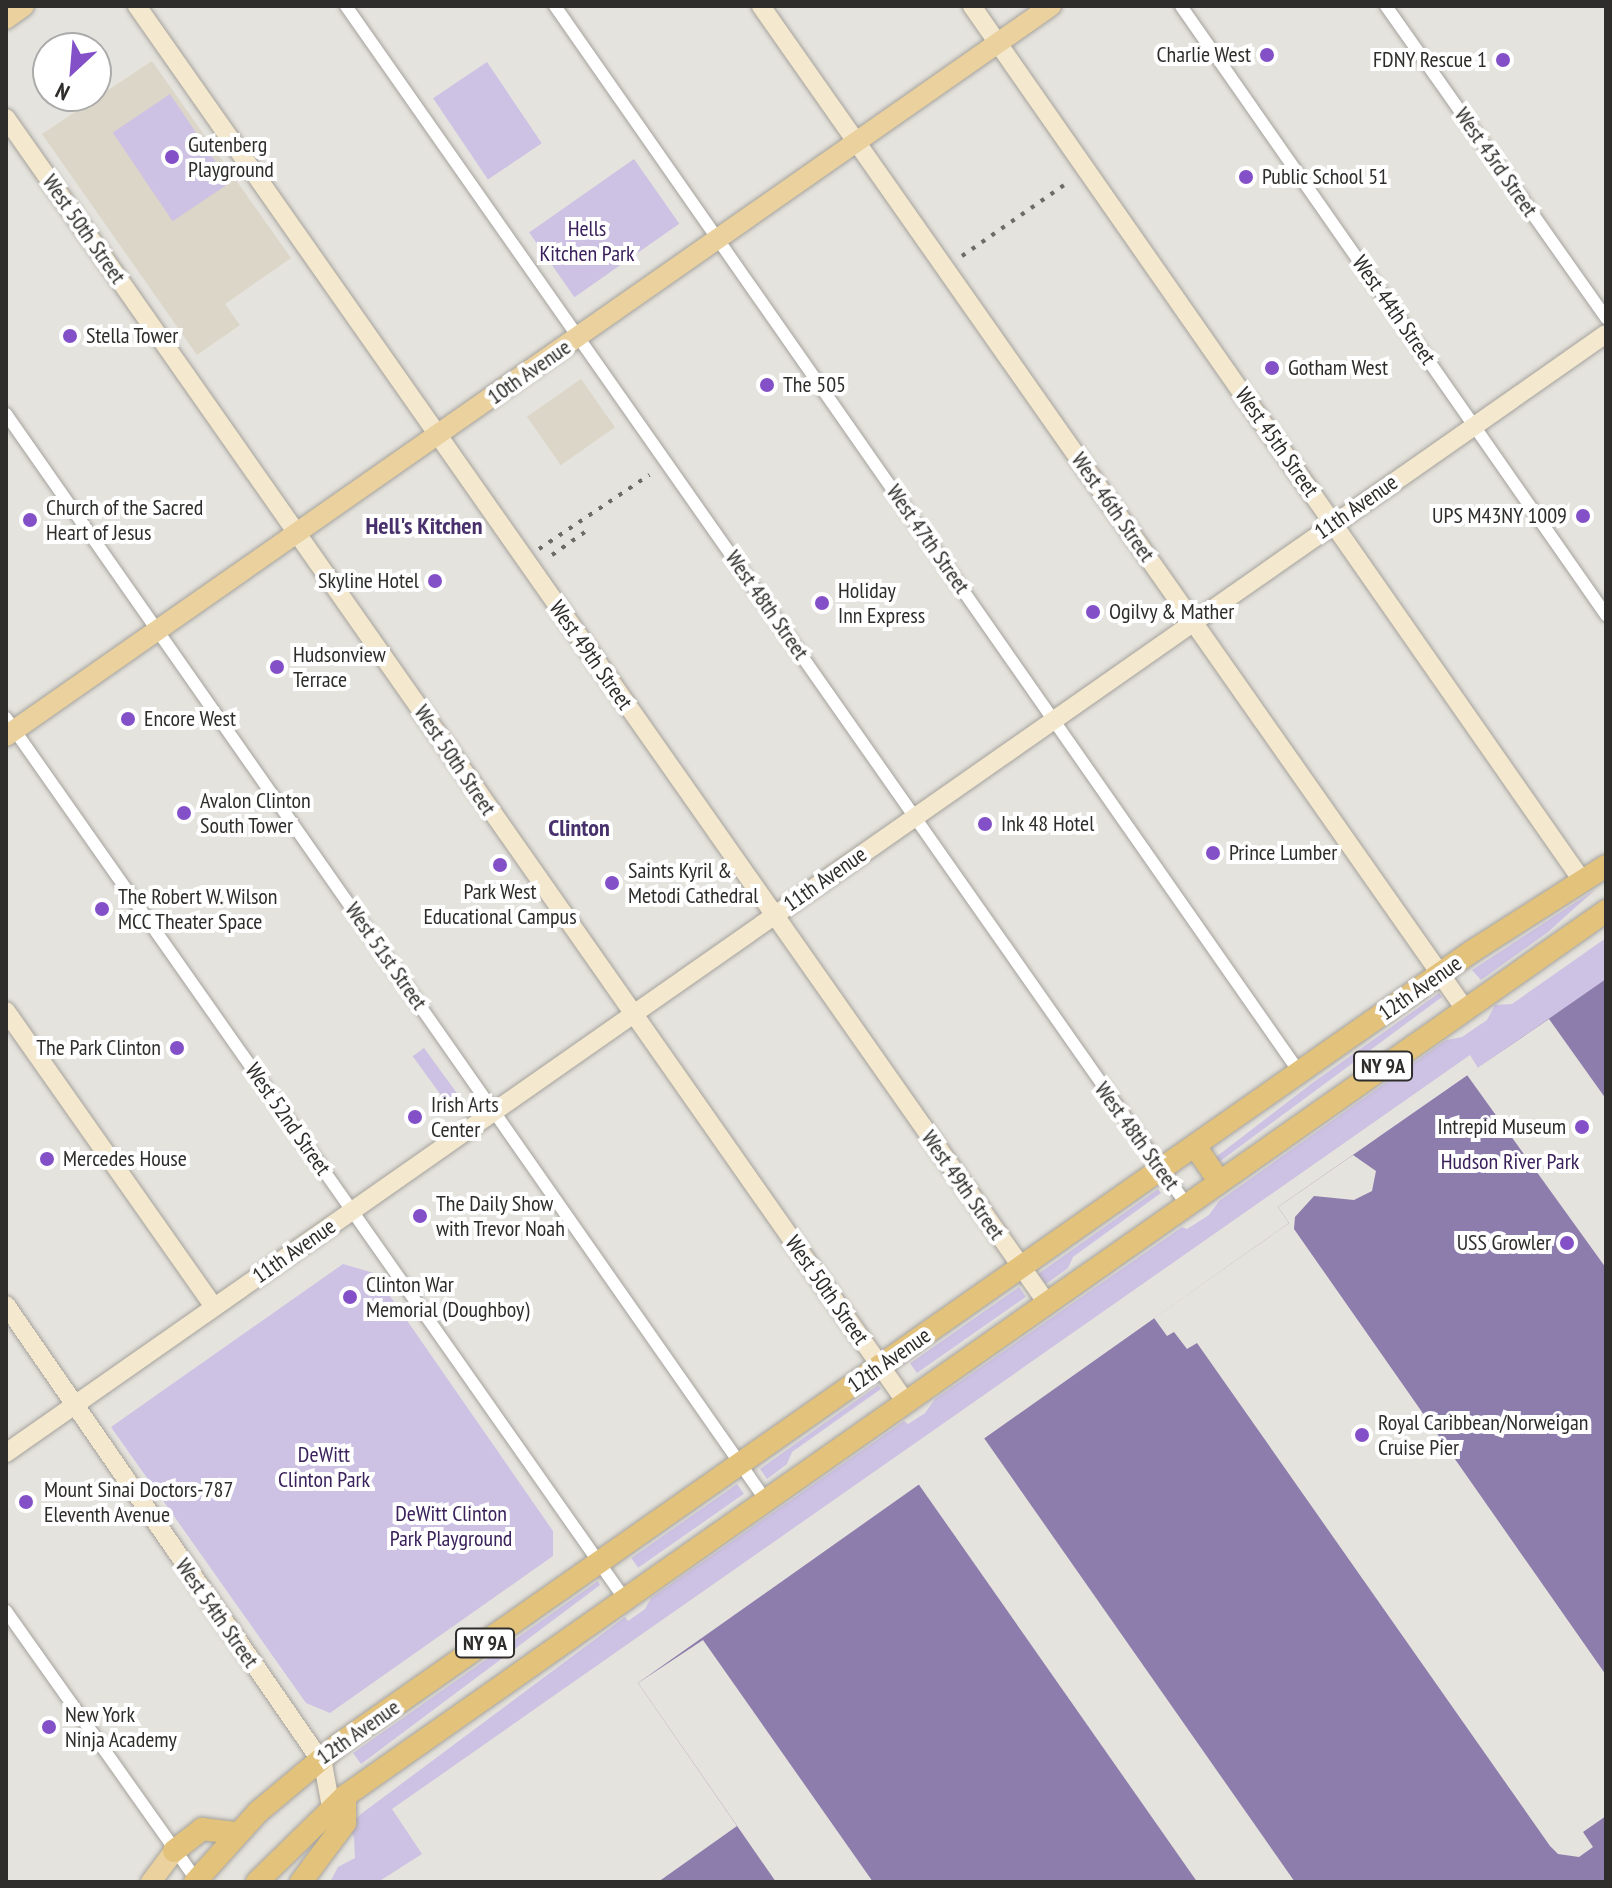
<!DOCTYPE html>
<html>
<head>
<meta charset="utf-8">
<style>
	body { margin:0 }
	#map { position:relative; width:1612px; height:1888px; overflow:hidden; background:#e5e3dd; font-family:"PT Sans Narrow",sans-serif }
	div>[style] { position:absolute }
	.built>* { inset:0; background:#dcd6c9; transform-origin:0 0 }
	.green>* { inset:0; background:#cdc2e4; transform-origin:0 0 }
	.water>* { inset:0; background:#8d7dac }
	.pier>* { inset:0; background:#e5e3dd; transform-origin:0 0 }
	.roads { filter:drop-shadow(0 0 2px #a5a29d) drop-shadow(0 0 2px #a5a29d) }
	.minor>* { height:12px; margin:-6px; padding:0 6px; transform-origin:6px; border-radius:6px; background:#fff }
	.secondary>* { height:18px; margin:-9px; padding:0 9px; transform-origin:9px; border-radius:9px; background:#f4e8ce }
	.primary>* { height:20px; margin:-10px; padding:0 10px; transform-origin:10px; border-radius:10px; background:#ead19d }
	.trunk>* { height:22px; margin:-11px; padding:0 11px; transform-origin:11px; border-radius:11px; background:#e3c27c }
	.rail>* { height:4px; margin-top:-2px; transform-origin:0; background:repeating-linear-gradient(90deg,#6d6b68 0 4px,transparent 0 12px) }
	.dots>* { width:22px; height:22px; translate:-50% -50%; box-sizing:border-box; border:4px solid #fff; border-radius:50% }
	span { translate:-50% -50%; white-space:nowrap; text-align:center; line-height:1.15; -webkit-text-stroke:8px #fff; paint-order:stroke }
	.shield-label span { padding:2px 6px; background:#fff; border:2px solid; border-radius:6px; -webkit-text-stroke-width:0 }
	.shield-label { font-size:20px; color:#2e2d2b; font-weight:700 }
	.poi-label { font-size:22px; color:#2e2d2b }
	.right { translate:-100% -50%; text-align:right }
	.left { translate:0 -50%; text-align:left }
	.street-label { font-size:22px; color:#2e2d2b }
	.park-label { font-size:22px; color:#3a215c }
	.neighbourhood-label { font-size:24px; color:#47306b; font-weight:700 }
	.frame { position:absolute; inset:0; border:8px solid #2e2d2b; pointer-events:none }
	.north { position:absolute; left:32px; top:32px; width:80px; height:80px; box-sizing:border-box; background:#fff; border:2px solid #ababaa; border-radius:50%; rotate:206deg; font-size:22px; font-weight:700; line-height:32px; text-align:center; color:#2e2d2b }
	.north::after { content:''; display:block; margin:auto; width:28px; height:36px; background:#8350c8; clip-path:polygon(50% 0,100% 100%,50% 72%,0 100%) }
</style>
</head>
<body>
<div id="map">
	<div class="built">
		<div style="clip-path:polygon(152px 61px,291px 258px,225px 304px,240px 325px,197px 355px,42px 134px)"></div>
		<div style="left:581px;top:379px;width:59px;height:66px;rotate:55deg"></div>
	</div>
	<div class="green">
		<div style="left:487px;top:62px;width:98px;height:65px;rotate:56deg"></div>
		<div style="left:170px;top:94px;width:107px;height:69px;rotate:56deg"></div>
		<div style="left:634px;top:159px;width:79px;height:128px;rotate:55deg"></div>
		<div style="clip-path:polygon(1596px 889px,1548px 932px,1481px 980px,1472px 970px)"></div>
		<div style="clip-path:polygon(1606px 938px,1606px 1470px,1377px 1138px,1478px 1068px,1470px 1055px,392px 1809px,422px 1854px,378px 1882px,330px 1882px,338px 1867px,355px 1858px,354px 1837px,347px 1827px,361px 1814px,625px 1617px,628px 1621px,645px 1609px,651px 1598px,904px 1421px,908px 1424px,925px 1413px,935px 1399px,1182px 1227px,1187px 1229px,1209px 1215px,1219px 1201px,1446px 1040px,1462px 1037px,1487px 1020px,1495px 1005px,1512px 1004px)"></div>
		<div style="clip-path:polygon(1439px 993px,1442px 997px,1215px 1165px,1212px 1160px,1311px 1084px)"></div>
		<div style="left:424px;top:1048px;width:65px;height:14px;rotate:54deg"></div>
		<div style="clip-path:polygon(1158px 1189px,1161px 1193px,1073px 1257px,1068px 1268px,1046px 1284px,1038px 1274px)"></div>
		<div style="clip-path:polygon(343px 1264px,374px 1273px,553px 1531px,553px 1556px,330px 1713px,306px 1703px,111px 1427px)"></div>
		<div style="left:1019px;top:1287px;width:12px;height:133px;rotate:55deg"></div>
		<div style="clip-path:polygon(878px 1385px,881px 1389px,792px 1452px,787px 1464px,767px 1479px,760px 1469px)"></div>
		<div style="left:737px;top:1484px;width:12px;height:129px;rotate:55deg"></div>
		<div style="clip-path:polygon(598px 1581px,600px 1585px,361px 1764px,353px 1753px)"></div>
	</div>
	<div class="water">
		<div style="clip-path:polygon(1606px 979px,1606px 1882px,658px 1882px,737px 1826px,638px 1683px,1289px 1223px,1278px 1207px)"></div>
	</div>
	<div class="pier">
		<div style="clip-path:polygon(1549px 1019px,1606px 1099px,1606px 1268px,1467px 1075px)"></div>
		<div style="clip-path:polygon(1353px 1155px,1376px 1171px,1372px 1191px,1354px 1200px,1314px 1196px,1295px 1217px,1294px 1229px,1606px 1675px,1606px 1816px,1583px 1832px,1593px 1847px,1579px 1857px,1558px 1854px,1550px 1846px,1197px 1343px,1187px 1349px,1174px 1332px,1167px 1336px,1154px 1318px,1289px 1223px,1278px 1207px)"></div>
		<div style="left:984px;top:1438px;width:542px;height:80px;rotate:55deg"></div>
		<div style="clip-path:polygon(703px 1640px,873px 1882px,776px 1882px,638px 1683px)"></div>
	</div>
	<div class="roads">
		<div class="minor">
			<div style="left:346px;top:6px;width:1463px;rotate:54.96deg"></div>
			<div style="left:555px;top:6px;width:1301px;rotate:55.08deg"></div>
			<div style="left:1181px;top:6px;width:743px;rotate:55.09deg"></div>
			<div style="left:1386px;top:6px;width:382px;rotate:54.8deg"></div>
			<div style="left:6px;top:414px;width:1324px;rotate:55.03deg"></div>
			<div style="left:6px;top:718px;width:1075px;rotate:54.92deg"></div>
			<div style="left:6px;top:1611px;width:332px;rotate:54.7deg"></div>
		</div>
		<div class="secondary">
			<div style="left:137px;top:6px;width:1583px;rotate:54.95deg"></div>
			<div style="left:761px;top:6px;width:1225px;rotate:54.94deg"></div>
			<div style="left:972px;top:6px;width:1064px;rotate:55.1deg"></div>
			<div style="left:6px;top:118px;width:1567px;rotate:54.98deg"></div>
			<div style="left:6px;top:1011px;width:362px;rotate:54.9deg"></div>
			<div style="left:6px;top:1305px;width:558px;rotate:55.37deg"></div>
			<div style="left:323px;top:1764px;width:44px;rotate:79.5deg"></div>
			<div style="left:6px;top:1453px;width:1952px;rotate:-34.97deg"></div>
		</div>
		<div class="primary">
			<div style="left:6px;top:19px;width:22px;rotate:-36deg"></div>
			<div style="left:6px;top:736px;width:1275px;rotate:-34.94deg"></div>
			<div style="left:151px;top:1882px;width:39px;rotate:-53deg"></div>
		</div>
		<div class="trunk">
			<div style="left:1195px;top:1146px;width:42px;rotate:55.6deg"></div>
			<div style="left:174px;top:1851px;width:36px;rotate:-38deg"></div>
			<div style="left:202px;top:1829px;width:35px;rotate:7deg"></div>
			<div style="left:195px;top:1882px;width:94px;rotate:-48deg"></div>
			<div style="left:258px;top:1812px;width:104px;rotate:-39.9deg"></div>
			<div style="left:338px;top:1745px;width:1383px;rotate:-34.99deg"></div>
			<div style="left:1471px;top:952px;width:160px;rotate:-32.5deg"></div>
			<div style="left:257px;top:1882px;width:123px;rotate:-44.3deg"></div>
			<div style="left:345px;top:1796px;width:1541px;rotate:-35.06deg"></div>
			<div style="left:301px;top:1882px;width:74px;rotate:-53.3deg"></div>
			<div style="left:345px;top:1823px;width:27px;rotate:-90deg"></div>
		</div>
	</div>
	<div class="rail">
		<div style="left:962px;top:256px;width:131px;rotate:-34.8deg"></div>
		<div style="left:539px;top:549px;width:133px;rotate:-33.9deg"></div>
		<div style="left:552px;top:555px;width:40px;rotate:-34.9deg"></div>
	</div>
	<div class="dots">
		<div style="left:1267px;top:55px;background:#8350c8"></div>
		<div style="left:1503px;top:60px;background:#8350c8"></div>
		<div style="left:172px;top:157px;background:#8350c8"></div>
		<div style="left:1246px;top:177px;background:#8350c8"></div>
		<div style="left:70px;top:336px;background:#8350c8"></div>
		<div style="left:1272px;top:368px;background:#8350c8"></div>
		<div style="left:767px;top:385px;background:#8350c8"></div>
		<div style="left:1583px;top:516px;background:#8350c8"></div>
		<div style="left:30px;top:520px;background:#8350c8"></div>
		<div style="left:435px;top:581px;background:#8350c8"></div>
		<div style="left:822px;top:603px;background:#8350c8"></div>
		<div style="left:1093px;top:612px;background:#8350c8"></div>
		<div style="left:277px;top:667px;background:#8350c8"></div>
		<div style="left:128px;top:719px;background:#8350c8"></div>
		<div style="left:184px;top:813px;background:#8350c8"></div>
		<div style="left:985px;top:824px;background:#8350c8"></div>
		<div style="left:1213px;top:853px;background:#8350c8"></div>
		<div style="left:500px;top:865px;background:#8350c8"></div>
		<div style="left:612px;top:883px;background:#8350c8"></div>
		<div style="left:102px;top:909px;background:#8350c8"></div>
		<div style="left:177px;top:1048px;background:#8350c8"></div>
		<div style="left:415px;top:1117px;background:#8350c8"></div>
		<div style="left:1582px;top:1127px;background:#8350c8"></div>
		<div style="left:47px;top:1159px;background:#8350c8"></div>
		<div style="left:420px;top:1216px;background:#8350c8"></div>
		<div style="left:1567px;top:1243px;background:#8350c8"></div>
		<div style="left:350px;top:1297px;background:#8350c8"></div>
		<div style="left:1362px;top:1435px;background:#8350c8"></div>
		<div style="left:26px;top:1502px;background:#8350c8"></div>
		<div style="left:49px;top:1727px;background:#8350c8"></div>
	</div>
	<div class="shield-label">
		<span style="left:1383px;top:1066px">NY 9A</span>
		<span style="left:485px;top:1643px">NY 9A</span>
	</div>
	<div class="poi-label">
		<span class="right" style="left:1251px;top:55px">Charlie West</span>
		<span class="right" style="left:1487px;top:60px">FDNY Rescue 1</span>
		<span class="left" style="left:188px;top:157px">Gutenberg<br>Playground</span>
		<span class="left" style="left:1262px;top:177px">Public School 51</span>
		<span class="left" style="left:86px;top:336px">Stella Tower</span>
		<span class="left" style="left:1288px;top:368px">Gotham West</span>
		<span class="left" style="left:783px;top:385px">The 505</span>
		<span class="left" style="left:46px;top:520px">Church of the Sacred<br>Heart of Jesus</span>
		<span class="right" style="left:1567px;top:516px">UPS M43NY 1009</span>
		<span class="right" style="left:419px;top:581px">Skyline Hotel</span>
		<span class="left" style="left:838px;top:603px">Holiday<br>Inn Express</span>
		<span class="left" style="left:1109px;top:612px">Ogilvy &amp; Mather</span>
		<span class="left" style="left:293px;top:667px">Hudsonview<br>Terrace</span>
		<span class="left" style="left:144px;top:719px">Encore West</span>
		<span class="left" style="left:200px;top:813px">Avalon Clinton<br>South Tower</span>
		<span class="left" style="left:1001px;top:824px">Ink 48 Hotel</span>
		<span class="left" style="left:1229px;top:853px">Prince Lumber</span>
		<span class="left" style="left:628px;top:883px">Saints Kyril &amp;<br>Metodi Cathedral</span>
		<span style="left:500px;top:904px">Park West<br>Educational Campus</span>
		<span class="left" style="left:118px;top:909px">The Robert W. Wilson<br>MCC Theater Space</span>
		<span class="right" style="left:161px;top:1048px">The Park Clinton</span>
		<span class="left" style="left:431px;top:1117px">Irish Arts<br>Center</span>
		<span class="right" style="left:1566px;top:1127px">Intrepid Museum</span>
		<span class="left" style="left:63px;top:1159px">Mercedes House</span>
		<span class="left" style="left:436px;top:1216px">The Daily Show<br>with Trevor Noah</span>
		<span class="right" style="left:1551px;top:1243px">USS Growler</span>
		<span class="left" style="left:366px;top:1297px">Clinton War<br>Memorial (Doughboy)</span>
		<span class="left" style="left:1378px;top:1435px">Royal Caribbean/Norweigan<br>Cruise Pier</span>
		<span class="left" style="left:44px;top:1502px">Mount Sinai Doctors-787<br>Eleventh Avenue</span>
		<span class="left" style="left:65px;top:1727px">New York<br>Ninja Academy</span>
	</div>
	<div class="street-label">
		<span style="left:1496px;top:162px;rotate:55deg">West 43rd Street</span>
		<span style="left:84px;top:229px;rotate:55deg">West 50th Street</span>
		<span style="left:1394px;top:310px;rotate:55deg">West 44th Street</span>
		<span style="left:529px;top:372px;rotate:-35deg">10th Avenue</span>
		<span style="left:1277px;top:442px;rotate:55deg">West 45th Street</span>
		<span style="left:1113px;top:507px;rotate:55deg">West 46th Street</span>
		<span style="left:1356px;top:507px;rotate:-35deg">11th Avenue</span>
		<span style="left:928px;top:539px;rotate:55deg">West 47th Street</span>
		<span style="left:767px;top:605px;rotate:55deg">West 48th Street</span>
		<span style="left:591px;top:655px;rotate:55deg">West 49th Street</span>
		<span style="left:455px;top:760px;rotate:56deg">West 50th Street</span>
		<span style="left:825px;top:879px;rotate:-35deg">11th Avenue</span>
		<span style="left:386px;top:956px;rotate:55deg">West 51st Street</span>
		<span style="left:1420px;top:988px;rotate:-35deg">12th Avenue</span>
		<span style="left:288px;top:1119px;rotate:55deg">West 52nd Street</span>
		<span style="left:1137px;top:1136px;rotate:54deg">West 48th Street</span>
		<span style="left:963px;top:1185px;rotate:55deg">West 49th Street</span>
		<span style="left:294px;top:1251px;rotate:-35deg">11th Avenue</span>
		<span style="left:827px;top:1290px;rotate:55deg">West 50th Street</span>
		<span style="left:889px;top:1360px;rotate:-35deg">12th Avenue</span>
		<span style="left:217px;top:1613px;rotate:55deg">West 54th Street</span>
		<span style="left:358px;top:1732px;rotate:-35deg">12th Avenue</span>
	</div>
	<div class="park-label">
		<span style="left:587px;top:241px">Hells<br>Kitchen Park</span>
		<span style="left:1510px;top:1162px">Hudson River Park</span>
		<span style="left:324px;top:1467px">DeWitt<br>Clinton Park</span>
		<span style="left:451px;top:1526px">DeWitt Clinton<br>Park Playground</span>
	</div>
	<div class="neighbourhood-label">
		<span style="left:424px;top:526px">Hell's Kitchen</span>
		<span style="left:579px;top:828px">Clinton</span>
	</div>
	<div class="frame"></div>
	<div class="north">N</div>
</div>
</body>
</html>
